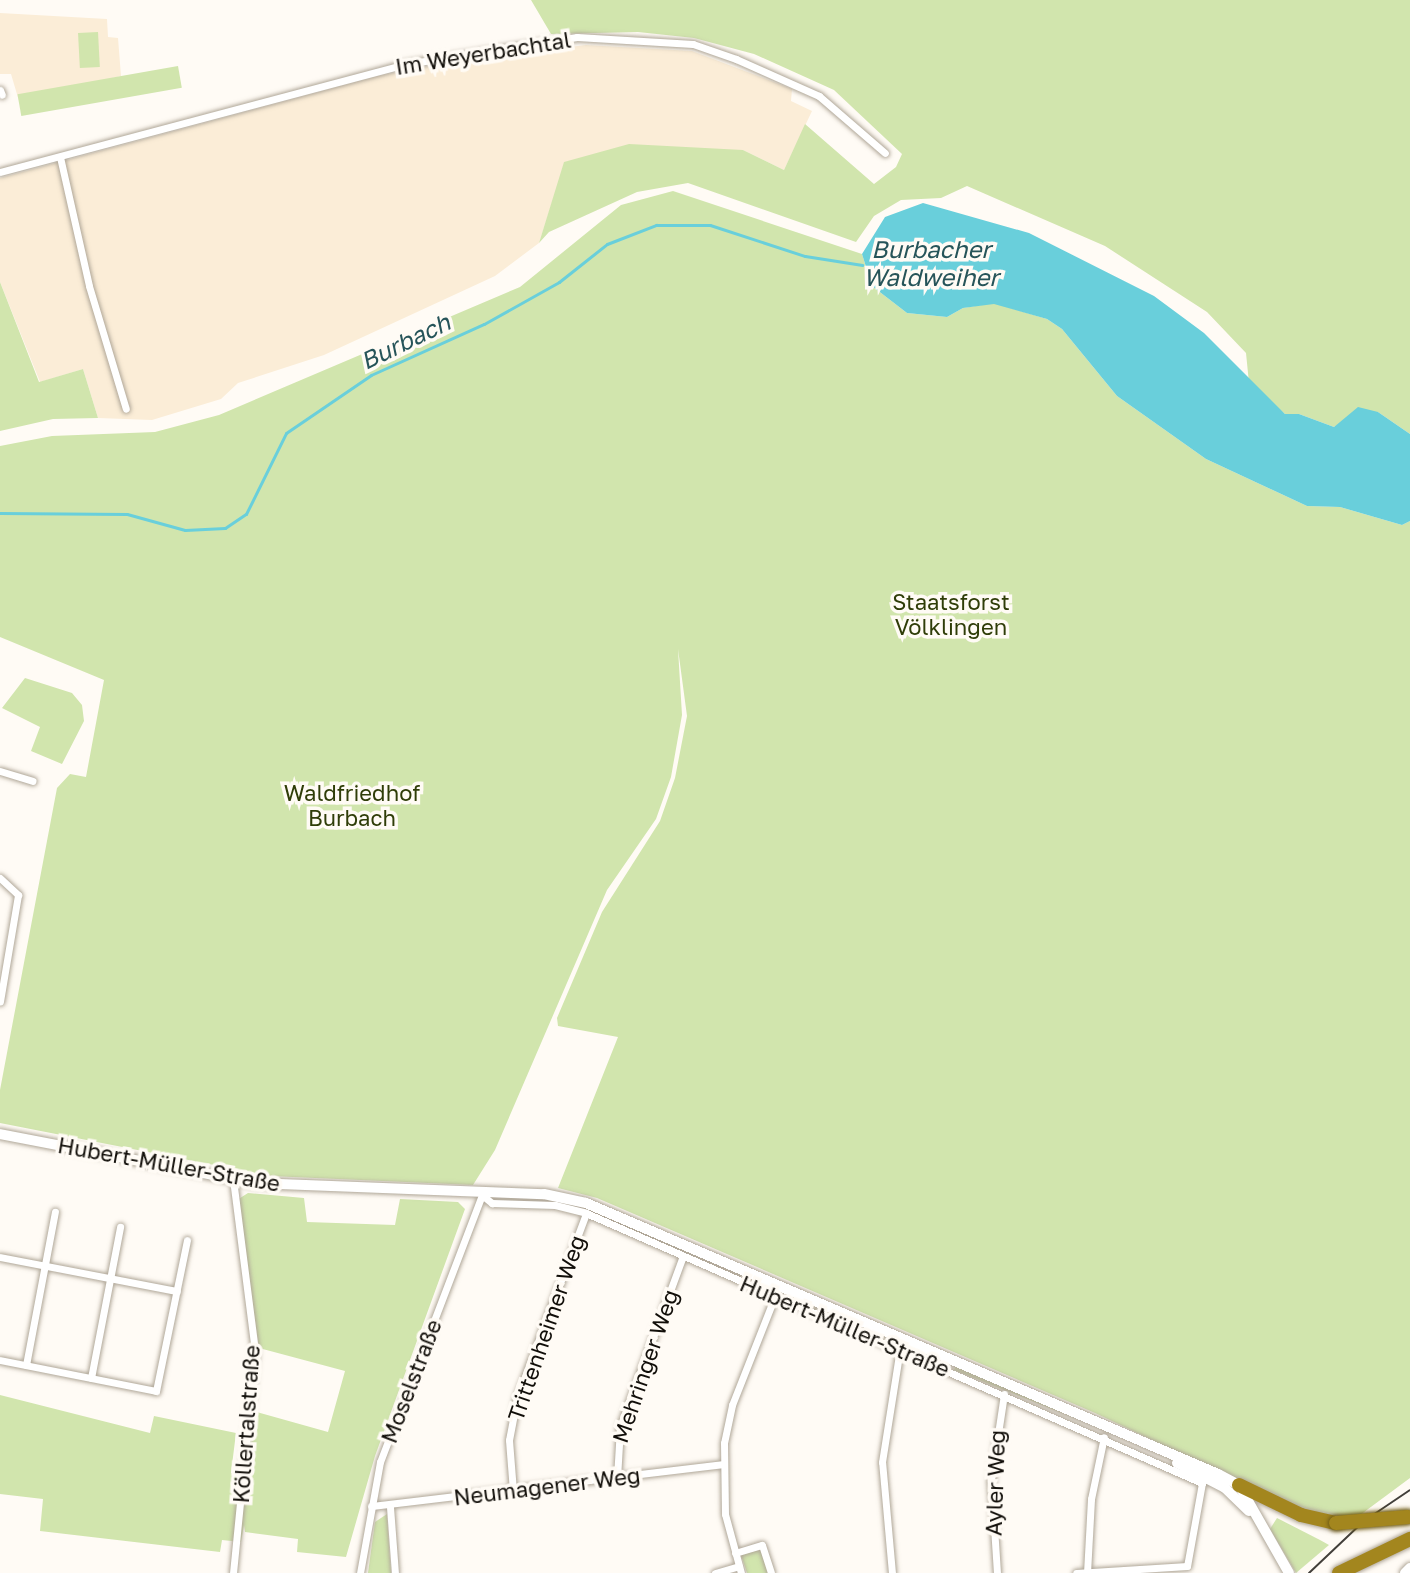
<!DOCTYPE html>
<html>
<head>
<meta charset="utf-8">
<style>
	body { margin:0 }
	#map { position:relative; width:1410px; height:1573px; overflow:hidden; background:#fffbf5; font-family:"Golos Text",sans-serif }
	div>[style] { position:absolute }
	.built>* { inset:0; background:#fbedd7 }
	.green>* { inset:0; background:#d1e5ad; transform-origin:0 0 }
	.water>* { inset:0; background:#69cfdb }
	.stream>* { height:3px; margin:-1.5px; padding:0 1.5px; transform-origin:1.5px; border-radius:1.5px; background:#69cfdb }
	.roads { filter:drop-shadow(0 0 2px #b0a798) drop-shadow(0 0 2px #b0a798) }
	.street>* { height:7px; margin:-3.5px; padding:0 3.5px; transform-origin:3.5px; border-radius:3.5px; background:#fff }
	.secondary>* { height:10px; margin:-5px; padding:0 5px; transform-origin:5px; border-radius:5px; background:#fff }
	.highway>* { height:14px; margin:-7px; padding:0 7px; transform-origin:7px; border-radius:7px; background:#a3861e }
	.tram>* { height:2px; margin:-1px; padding:0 1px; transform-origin:1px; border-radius:1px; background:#423f3a }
	.bridges { filter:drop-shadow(0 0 2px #705c17) drop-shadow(0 0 2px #705c17) }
	.highway-bridge>* { height:14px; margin:-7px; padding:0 7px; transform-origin:7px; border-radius:7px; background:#a3861e }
	span { translate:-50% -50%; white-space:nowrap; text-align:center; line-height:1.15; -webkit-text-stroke:7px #fffbf5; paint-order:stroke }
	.street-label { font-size:22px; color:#110e09 }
	.park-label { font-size:22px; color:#2f3d08 }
	.water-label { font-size:24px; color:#265459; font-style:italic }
</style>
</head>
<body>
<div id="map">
	<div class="built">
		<div style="clip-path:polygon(0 13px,107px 19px,108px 37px,118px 38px,121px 76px,19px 101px,11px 74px,0 74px)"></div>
		<div style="clip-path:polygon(586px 45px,692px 51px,792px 89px,791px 101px,812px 111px,784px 170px,743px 150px,565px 162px,539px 243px,495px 276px,324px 355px,238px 383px,221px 399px,152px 420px,98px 418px,83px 369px,40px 382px,0 282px,0 178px,378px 76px,454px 61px)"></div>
	</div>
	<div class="green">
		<div style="clip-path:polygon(531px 0,1410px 0,1410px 434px,1378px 412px,1348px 418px,1334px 427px,1299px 414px,1285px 414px,1249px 383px,1246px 353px,1207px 312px,1105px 246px,967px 186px,941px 198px,901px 200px,874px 216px,856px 242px,688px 183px,637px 192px,549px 232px,539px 243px,564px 162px,629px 144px,743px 150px,784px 170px,805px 124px,874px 184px,896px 167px,902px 154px,834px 90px,754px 54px,694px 38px,638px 32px,551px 34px)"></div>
		<div style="left:98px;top:32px;width:35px;height:20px;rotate:87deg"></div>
		<div style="left:178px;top:66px;width:22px;height:163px;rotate:80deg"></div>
		<div style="clip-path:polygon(673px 191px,862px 254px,872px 286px,907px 313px,947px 317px,963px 308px,994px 303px,1047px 319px,1062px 329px,1117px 396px,1206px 459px,1307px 506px,1340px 507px,1402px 525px,1410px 521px,1410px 1478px,1356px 1518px,1305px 1512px,1095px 1413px,597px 1198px,558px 1188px,618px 1037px,558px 1026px,557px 1018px,602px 912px,660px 821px,675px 778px,687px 716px,678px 649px,682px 715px,671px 777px,656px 819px,607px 890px,495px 1150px,473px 1185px,270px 1176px,0 1123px,0 1090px,57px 788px,70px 774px,86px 777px,104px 680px,0 637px,0 446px,52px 436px,155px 432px,219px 415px,520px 287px,621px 205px)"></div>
		<div style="clip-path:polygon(0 282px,39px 382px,83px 369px,98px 418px,53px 419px,0 431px)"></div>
		<div style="clip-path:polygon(25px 678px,72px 693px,82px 705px,84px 721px,62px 764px,31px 751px,40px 727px,2px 708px)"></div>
		<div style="clip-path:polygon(248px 1193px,304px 1198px,307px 1222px,395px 1225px,400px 1199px,458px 1202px,465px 1209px,375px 1456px,346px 1557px,297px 1552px,298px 1539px,245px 1532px,244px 1525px,241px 1542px,222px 1540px,220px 1552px,40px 1531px,43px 1499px,0 1494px,0 1395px,150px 1433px,154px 1416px,236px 1433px,231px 1473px,250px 1476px,243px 1473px,250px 1410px,328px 1432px,345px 1371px,259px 1348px,237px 1200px)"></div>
		<div style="clip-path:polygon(956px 1366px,1077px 1419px,954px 1370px)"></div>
		<div style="clip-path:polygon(387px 1514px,391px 1573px,368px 1573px,375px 1522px)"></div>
		<div style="clip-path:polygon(1277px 1518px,1320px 1540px,1329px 1545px,1296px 1573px,1270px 1529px)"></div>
		<div style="clip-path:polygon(762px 1545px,771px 1573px,747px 1573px,740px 1552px)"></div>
	</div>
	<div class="water">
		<div style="clip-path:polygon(923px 203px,1029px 233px,1154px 296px,1204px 333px,1285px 414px,1299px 414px,1334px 427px,1358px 407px,1378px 412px,1410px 434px,1410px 521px,1402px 525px,1340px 507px,1307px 506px,1206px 459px,1117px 396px,1062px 329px,1047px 319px,994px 304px,963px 308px,947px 317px,907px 313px,872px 286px,862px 254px,885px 217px)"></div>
	</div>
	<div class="stream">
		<div style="left:0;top:513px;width:127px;rotate:0.5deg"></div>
		<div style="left:127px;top:514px;width:60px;rotate:15.4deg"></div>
		<div style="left:185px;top:530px;width:40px;rotate:-2.9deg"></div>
		<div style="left:225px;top:528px;width:25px;rotate:-34deg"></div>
		<div style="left:246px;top:514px;width:90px;rotate:-63.7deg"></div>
		<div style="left:286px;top:433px;width:103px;rotate:-34.3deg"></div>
		<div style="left:371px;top:375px;width:124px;rotate:-24.3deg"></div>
		<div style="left:484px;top:324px;width:86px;rotate:-29.2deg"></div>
		<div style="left:559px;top:282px;width:61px;rotate:-38.4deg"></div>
		<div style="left:607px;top:244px;width:53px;rotate:-21.2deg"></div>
		<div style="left:656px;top:225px;width:54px"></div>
		<div style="left:710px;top:225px;width:100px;rotate:18.1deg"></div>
		<div style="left:805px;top:256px;width:58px;rotate:9deg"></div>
	</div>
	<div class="roads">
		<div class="street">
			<div style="left:0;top:90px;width:5px;rotate:68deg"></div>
			<div style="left:60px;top:157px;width:132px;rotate:77.3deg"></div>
			<div style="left:89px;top:286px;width:128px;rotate:73.3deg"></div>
			<div style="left:0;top:172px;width:420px;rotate:-14.9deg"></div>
			<div style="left:406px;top:64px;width:173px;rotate:-9deg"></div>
			<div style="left:577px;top:37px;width:116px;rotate:3.5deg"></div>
			<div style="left:693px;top:44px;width:46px;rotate:19.2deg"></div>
			<div style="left:736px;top:59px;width:91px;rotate:24deg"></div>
			<div style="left:819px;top:96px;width:87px;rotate:40.8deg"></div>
			<div style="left:0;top:771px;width:34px;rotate:17deg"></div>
			<div style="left:0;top:878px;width:25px;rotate:43deg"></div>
			<div style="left:18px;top:895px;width:108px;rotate:99.6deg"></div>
			<div style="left:0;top:1257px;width:180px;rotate:10.9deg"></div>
			<div style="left:0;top:1360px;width:159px;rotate:11.2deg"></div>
			<div style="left:156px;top:1391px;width:154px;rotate:-78.4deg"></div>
			<div style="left:26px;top:1365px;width:156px;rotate:-79.3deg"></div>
			<div style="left:91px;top:1378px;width:154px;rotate:-79.1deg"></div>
			<div style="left:617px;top:1478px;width:51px;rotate:-86.6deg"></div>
			<div style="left:620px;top:1427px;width:182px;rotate:-69.8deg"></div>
			<div style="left:513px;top:1491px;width:51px;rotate:-94.5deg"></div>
			<div style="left:509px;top:1440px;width:43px;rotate:-79.2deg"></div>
			<div style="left:517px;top:1398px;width:197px;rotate:-69.5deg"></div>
			<div style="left:371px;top:1506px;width:354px;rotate:-6.8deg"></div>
			<div style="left:390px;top:1507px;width:66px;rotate:85.7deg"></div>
			<div style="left:735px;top:1553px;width:28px;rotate:-17deg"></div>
			<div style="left:762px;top:1545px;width:29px;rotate:72deg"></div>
			<div style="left:233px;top:1573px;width:223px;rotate:-84.3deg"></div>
			<div style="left:255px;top:1351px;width:172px;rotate:-97.3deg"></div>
			<div style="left:360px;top:1573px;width:113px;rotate:-79.8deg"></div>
			<div style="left:380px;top:1462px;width:286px;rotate:-69.1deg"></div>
			<div style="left:482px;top:1195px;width:13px;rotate:39deg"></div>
			<div style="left:492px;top:1203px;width:63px;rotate:1.8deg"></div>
			<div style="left:555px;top:1205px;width:32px;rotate:14deg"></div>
			<div style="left:586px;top:1213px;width:673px;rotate:23.67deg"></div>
			<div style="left:1202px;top:1483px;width:84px;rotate:100.2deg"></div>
			<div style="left:1187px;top:1566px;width:111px;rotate:176.4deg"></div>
			<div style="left:715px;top:1573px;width:25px;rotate:-16deg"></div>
			<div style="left:741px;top:1573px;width:61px;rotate:-105.2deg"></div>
			<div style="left:725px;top:1514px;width:71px;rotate:-90.8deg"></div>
			<div style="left:724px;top:1443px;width:39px;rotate:-78deg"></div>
			<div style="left:732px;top:1405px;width:117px;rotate:-68.5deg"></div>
			<div style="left:892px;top:1573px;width:111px;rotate:-95.1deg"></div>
			<div style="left:882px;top:1462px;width:115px;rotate:-81deg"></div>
			<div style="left:997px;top:1573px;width:93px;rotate:-93.7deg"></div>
			<div style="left:991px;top:1480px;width:87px;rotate:-81.4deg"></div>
			<div style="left:1087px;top:1573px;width:74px;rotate:-86.9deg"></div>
			<div style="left:1091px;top:1499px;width:63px;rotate:-78.2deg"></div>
		</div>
		<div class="secondary">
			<div style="left:0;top:1134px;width:259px;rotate:10.9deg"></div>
			<div style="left:254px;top:1183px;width:290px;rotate:2.2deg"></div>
			<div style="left:544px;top:1194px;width:43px;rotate:12.1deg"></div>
			<div style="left:586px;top:1203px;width:688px;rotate:23.21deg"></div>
			<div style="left:1218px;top:1474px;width:24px;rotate:28deg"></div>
			<div style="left:1239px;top:1485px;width:101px;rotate:60.4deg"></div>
			<div style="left:1177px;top:1463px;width:54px;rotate:27.5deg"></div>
			<div style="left:1225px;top:1488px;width:33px;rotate:44deg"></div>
			<div style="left:1405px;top:1573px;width:7px;rotate:-45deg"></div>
		</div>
		<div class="highway">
			<div style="left:1239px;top:1485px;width:69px;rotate:25.8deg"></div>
			<div style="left:1301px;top:1515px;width:36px;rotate:13deg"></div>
			<div style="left:1339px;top:1573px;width:79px;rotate:-25.6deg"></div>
		</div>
	</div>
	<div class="tram">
		<div style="left:1309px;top:1573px;width:76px;rotate:-43.4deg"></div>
		<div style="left:1364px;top:1521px;width:55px;rotate:-34deg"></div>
	</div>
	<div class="bridges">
		<div class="highway-bridge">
			<div style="left:1336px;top:1523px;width:72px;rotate:-4.8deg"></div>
		</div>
	</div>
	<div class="street-label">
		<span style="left:483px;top:53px;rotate:-9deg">Im Weyerbachtal</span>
		<span style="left:169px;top:1164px;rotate:10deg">Hubert-Müller-Straße</span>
		<span style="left:845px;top:1326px;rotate:23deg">Hubert-Müller-Straße</span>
		<span style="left:546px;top:1328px;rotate:-71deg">Trittenheimer Weg</span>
		<span style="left:645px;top:1366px;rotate:-71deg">Mehringer Weg</span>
		<span style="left:411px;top:1381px;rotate:-69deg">Moselstraße</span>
		<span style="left:246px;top:1424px;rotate:-86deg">Köllertalstraße</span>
		<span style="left:995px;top:1483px;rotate:-88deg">Ayler Weg</span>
		<span style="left:547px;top:1486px;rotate:-7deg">Neumagener Weg</span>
	</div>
	<div class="park-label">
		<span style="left:951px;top:614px">Staatsforst<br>Völklingen</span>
		<span style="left:352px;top:805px">Waldfriedhof<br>Burbach</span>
	</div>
	<div class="water-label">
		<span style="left:931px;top:263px">Burbacher<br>Waldweiher</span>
		<span style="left:405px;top:341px;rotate:-26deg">Burbach</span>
	</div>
</div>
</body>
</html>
